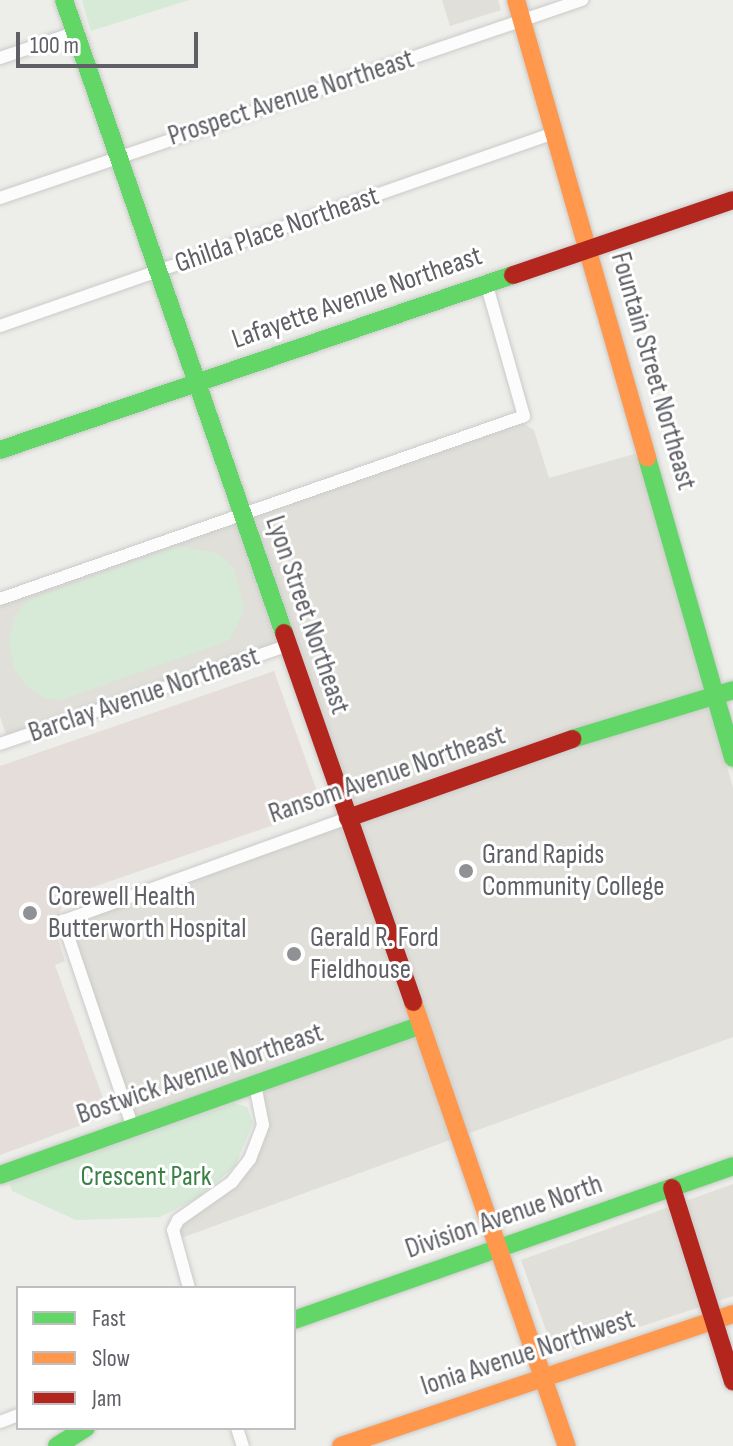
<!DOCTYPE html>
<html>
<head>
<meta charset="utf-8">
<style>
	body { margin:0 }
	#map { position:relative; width:733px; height:1446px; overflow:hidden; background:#edede9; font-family:"Sofia Sans Condensed",sans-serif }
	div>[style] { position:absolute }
	.education>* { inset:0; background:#e0dfd9 }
	.medical>* { inset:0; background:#e5ddda }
	.green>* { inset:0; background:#d7e9d7 }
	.roads { filter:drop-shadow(0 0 2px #cacbca) drop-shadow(0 0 2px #cacbca) }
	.street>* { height:12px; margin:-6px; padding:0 6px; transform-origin:6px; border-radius:6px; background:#fcfcfc }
	.fast>* { height:18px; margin:-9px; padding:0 9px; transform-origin:9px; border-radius:9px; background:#63d668 }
	.slow>* { height:18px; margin:-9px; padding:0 9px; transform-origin:9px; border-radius:9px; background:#ff974d }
	.jam>* { height:18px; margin:-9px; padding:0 9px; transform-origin:9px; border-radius:9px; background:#b3261e }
	.dots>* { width:22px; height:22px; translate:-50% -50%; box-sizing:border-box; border:4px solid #fff; border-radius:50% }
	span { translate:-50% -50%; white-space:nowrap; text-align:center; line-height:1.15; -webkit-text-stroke:6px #fff; paint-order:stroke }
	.street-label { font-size:28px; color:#5e6066 }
	.poi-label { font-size:28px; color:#5e6066 }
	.left { translate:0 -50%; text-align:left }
	.park-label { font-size:28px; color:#3a8046 }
	.legend { position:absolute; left:16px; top:1286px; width:280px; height:144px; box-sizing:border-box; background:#fff; border:2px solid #bfbfc2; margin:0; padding:10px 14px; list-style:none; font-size:24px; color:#5e6066 }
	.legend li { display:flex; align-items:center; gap:16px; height:40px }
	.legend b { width:40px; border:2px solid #bfbfc2 }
	.scale { position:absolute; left:16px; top:32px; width:182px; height:36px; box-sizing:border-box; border:4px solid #5e6066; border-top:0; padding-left:10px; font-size:24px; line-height:28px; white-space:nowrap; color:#5e6066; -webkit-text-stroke:6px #fff; paint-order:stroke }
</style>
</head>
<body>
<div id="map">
	<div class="education">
		<div style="clip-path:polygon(442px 0,498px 0,501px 10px,450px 26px)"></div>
		<div style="clip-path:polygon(521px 422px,534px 430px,549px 478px,638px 453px,733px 788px,733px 1037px,173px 1241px,173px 1230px,232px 1182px,259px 1138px,255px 1086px,133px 1128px,63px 927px,348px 818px,287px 646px,8px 741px,0 716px,0 601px)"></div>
		<div style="clip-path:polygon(733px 1184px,733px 1296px,555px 1355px,521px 1260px)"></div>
	</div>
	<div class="medical">
		<div style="clip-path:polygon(274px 671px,323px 808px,64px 897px,55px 930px,65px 961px,55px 965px,109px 1115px,0 1155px,0 766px)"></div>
	</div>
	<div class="green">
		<div style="clip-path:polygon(82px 0,189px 0,91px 31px)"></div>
		<div style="clip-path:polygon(177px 546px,217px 553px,235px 569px,244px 610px,230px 640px,61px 700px,43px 698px,24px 683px,14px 669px,9px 641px,15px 617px,27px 601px)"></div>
		<div style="clip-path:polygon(234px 1103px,247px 1107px,253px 1123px,235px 1166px,199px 1197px,160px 1217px,76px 1220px,12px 1191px,9px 1182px)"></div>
	</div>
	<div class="roads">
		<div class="street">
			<div style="left:0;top:58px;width:78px;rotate:-18.7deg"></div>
			<div style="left:0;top:198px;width:615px;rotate:-18.79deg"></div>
			<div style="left:0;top:326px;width:587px;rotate:-19.21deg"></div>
			<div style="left:0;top:599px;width:555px;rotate:-19.25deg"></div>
			<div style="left:524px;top:416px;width:138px;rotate:-105.9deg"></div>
			<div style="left:0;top:744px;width:303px;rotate:-18.9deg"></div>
			<div style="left:133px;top:1128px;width:219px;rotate:-108.7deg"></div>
			<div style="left:63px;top:921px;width:303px;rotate:-19.9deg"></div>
			<div style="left:189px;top:1288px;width:60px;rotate:-105.4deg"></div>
			<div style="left:173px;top:1230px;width:11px;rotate:-63deg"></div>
			<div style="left:178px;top:1220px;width:66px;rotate:-35.1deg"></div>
			<div style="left:232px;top:1182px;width:29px;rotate:-52deg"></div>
			<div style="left:250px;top:1159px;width:36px;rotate:-69deg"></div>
			<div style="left:263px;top:1125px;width:41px;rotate:-101.3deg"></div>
			<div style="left:0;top:1422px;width:19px;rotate:-21deg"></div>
			<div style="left:237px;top:1428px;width:19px;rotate:72deg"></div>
		</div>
		<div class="fast">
			<div style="left:64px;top:0;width:670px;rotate:70.84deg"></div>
			<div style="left:0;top:450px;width:542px;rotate:-18.84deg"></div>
			<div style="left:647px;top:458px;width:312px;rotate:74deg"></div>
			<div style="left:572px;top:739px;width:168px;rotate:-16.9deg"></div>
			<div style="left:0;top:1175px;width:445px;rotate:-19.6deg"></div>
			<div style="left:294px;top:1320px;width:465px;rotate:-19.3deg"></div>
			<div style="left:57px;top:1446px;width:34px;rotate:-32deg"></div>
		</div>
		<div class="slow">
			<div style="left:516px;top:0;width:476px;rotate:74deg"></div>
			<div style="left:413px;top:1002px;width:470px;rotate:70.9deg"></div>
			<div style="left:341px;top:1446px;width:414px;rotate:-18.6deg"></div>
		</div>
		<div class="jam">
			<div style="left:513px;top:275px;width:232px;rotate:-18.8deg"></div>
			<div style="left:284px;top:633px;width:391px;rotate:70.7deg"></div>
			<div style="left:348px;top:818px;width:238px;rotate:-19.4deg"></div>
			<div style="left:672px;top:1188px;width:203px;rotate:72.5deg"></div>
		</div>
	</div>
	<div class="dots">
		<div style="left:466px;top:871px;background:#909194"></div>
		<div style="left:30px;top:913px;background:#909194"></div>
		<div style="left:294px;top:954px;background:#909194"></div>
	</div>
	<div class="street-label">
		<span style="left:291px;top:98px;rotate:-18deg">Prospect Avenue Northeast</span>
		<span style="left:277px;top:230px;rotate:-19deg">Ghilda Place Northeast</span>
		<span style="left:357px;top:298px;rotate:-19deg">Lafayette Avenue Northeast</span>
		<span style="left:653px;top:371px;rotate:74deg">Fountain Street Northeast</span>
		<span style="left:307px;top:615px;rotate:71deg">Lyon Street Northeast</span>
		<span style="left:144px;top:695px;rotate:-19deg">Barclay Avenue Northeast</span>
		<span style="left:387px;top:775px;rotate:-19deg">Ransom Avenue Northeast</span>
		<span style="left:200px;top:1074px;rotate:-19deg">Bostwick Avenue Northeast</span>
		<span style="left:504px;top:1217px;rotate:-19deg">Division Avenue North</span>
		<span style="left:528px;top:1353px;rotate:-18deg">Ionia Avenue Northwest</span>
	</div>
	<div class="poi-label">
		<span class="left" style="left:482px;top:871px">Grand Rapids<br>Community College</span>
		<span class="left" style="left:48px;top:913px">Corewell Health<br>Butterworth Hospital</span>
		<span class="left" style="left:310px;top:954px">Gerald R. Ford<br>Fieldhouse</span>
	</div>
	<div class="park-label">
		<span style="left:146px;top:1177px">Crescent Park</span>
	</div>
	<ul class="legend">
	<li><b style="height:10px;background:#63d668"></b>Fast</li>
	<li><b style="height:10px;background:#ff974d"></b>Slow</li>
	<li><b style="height:10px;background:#b3261e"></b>Jam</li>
	</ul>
	<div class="scale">100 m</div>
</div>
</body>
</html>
